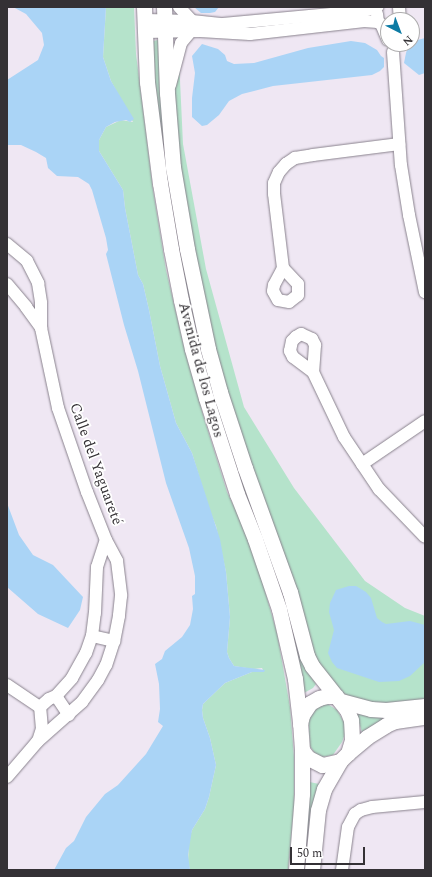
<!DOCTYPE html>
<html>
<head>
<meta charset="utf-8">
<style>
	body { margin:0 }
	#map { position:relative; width:432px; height:877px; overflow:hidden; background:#efe7f3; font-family:Spectral,serif }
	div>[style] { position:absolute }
	.green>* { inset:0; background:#b5e3cb }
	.water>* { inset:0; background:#aad4f6 }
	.roads { filter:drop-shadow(0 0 1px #89828d) drop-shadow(0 0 1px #89828d) }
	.minor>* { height:12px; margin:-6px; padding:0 6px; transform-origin:6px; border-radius:6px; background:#fff }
	.tertiary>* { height:15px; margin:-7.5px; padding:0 7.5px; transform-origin:7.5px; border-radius:7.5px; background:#fff }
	span { translate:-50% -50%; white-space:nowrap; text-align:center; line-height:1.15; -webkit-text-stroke:3.5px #fff; paint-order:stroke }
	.street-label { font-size:15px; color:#343135 }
	.frame { position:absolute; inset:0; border:8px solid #343135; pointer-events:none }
	.north { position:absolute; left:380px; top:12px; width:40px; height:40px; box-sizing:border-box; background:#fff; border:1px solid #aeadae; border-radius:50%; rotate:138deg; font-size:11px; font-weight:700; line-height:16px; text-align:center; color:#343135 }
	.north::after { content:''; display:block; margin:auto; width:14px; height:18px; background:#0d7ba4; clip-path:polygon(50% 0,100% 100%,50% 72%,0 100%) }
	.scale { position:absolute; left:290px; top:847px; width:75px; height:18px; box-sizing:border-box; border:2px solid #343135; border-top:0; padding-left:5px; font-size:12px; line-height:14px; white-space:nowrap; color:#343135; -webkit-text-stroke:3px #fff; paint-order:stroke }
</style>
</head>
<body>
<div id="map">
	<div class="green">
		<div style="clip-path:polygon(106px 7px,134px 7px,136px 54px,144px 117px,153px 190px,166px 270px,185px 351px,204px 418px,227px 492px,244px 527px,261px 577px,277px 633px,290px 707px,294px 757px,294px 807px,288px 870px,190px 870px,188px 862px,189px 840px,192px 830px,205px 809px,209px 797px,216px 765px,210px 738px,203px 718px,202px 710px,203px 704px,225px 683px,252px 672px,264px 672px,262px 668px,253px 669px,234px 666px,229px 658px,227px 652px,230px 617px,226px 572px,216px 526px,209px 509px,192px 453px,176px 423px,160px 366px,149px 310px,143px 284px,138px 275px,125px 208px,123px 190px,99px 151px,99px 140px,106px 127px,121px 120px,133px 122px,111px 81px,103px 57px)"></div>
		<div style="clip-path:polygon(158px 40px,165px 153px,174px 216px,304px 666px,316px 684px,313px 688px,304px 693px,244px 505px,185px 305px,151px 89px,155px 78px,153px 41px)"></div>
		<div style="clip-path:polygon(179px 59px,183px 144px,206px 269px,244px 407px,294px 488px,365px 581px,405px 608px,425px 616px,425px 701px,392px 706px,358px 702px,343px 693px,313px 658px,231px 410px,191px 258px,171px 100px)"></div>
		<div style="clip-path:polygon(326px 703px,337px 710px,345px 724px,345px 734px,342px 742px,333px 755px,322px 757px,316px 755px,310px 746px,308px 715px,311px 709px)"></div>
		<div style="clip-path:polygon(355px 710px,394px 713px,362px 732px)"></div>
		<div style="clip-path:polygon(305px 781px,319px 784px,310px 815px,304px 870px)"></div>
	</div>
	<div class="water">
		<div style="clip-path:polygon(13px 7px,106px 7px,103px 57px,111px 81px,134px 119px,130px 122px,126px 120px,115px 122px,106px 127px,99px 140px,99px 151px,123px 190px,125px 208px,138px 275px,143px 284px,149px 310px,160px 366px,176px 423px,192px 453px,220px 539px,226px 572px,230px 617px,227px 652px,229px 658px,234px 666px,265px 670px,264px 672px,252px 672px,225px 683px,203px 704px,202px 710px,203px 718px,210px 738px,216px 765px,209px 797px,205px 809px,192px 830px,188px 855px,190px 870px,54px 870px,66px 848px,74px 841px,86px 817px,105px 794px,118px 785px,146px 754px,163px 726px,158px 722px,160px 709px,159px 684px,155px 664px,162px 659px,165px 651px,182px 637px,190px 625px,193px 609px,192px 596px,195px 594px,195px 576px,189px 548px,166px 483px,138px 371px,124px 325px,106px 254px,108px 250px,106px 238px,92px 190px,89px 184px,78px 177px,57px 176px,48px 168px,46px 158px,36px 152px,21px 145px,7px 145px,7px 80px,38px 60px,44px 45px,42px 33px,26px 14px)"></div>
		<div style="clip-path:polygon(194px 7px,219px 7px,215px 12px,210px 13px,201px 13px)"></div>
		<div style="clip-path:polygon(425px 38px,425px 73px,419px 75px,404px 63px,406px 53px,408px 47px,414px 41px)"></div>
		<div style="clip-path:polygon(351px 41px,365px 43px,377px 50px,381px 56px,384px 58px,384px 67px,380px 71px,372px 75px,273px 86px,242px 94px,229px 101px,219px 115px,207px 125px,202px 126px,192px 117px,192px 98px,195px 73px,192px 56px,202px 44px,218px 49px,225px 55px,227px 61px,234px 64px,254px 63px,308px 48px)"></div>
		<div style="clip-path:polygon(7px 503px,19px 535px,33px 555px,53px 565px,83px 597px,80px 610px,68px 628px,38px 614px,7px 587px)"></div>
		<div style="clip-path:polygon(349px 586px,356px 586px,366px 592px,371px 598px,377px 618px,382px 622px,386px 624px,410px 621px,425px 625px,425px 662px,410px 676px,399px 681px,379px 682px,337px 668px,332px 662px,328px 653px,334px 630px,329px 612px,330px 603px,336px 590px)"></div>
	</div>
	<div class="roads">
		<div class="minor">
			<div style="left:179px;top:7px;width:19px;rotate:47deg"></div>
			<div style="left:399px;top:7px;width:13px;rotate:86deg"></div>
			<div style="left:377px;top:14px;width:8px;rotate:83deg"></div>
			<div style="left:378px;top:22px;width:12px;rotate:35deg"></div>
			<div style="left:145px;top:20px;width:47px;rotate:1.2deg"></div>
			<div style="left:192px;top:21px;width:31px;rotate:6deg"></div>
			<div style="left:223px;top:24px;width:141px;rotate:-5.3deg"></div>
			<div style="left:363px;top:11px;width:15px;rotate:-16deg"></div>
			<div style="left:382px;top:26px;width:15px;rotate:67deg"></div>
			<div style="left:145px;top:32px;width:55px;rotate:-1deg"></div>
			<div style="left:200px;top:31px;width:50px;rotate:3.4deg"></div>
			<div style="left:250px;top:34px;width:115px;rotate:-6.5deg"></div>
			<div style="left:364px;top:21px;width:14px;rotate:4deg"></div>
			<div style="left:393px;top:52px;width:113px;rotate:86deg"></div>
			<div style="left:401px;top:165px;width:51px;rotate:80.9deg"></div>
			<div style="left:409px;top:215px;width:79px;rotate:78.3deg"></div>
			<div style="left:170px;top:85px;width:43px;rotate:-75.3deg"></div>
			<div style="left:181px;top:43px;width:16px;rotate:-50deg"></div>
			<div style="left:7px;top:244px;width:26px;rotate:40deg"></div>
			<div style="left:27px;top:261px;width:25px;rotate:63deg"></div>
			<div style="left:38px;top:283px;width:20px;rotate:81deg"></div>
			<div style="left:41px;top:303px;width:25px;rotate:90deg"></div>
			<div style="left:41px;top:328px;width:82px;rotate:78deg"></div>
			<div style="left:58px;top:408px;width:89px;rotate:71deg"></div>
			<div style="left:87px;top:492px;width:52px;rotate:68.4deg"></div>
			<div style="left:106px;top:540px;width:24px;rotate:62deg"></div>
			<div style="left:117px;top:561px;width:35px;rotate:83deg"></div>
			<div style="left:121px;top:596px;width:20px;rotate:96deg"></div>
			<div style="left:119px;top:616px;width:25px;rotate:101deg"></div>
			<div style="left:114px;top:641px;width:25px;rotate:108deg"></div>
			<div style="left:106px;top:665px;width:17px;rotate:118deg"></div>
			<div style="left:98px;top:680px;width:27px;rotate:126deg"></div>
			<div style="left:82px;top:702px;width:60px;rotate:138.4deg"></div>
			<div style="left:37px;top:742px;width:46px;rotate:130.6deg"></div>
			<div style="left:283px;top:268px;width:22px;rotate:47deg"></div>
			<div style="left:298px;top:284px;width:11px;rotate:90deg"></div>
			<div style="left:298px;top:295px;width:11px;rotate:142deg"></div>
			<div style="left:289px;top:302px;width:11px;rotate:-170deg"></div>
			<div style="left:278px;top:300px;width:10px;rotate:-119deg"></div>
			<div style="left:273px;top:291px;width:6px;rotate:-81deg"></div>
			<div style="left:274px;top:285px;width:19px;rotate:-62deg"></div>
			<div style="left:283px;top:268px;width:75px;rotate:-96.9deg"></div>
			<div style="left:274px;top:194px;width:11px;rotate:-90deg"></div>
			<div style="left:274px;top:183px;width:12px;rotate:-66deg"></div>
			<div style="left:279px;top:172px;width:11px;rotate:-49deg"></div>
			<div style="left:286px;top:164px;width:11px;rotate:-34deg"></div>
			<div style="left:295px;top:158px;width:18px;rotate:-9deg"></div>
			<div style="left:313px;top:155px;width:87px;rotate:-7.3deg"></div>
			<div style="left:7px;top:284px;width:30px;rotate:50deg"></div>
			<div style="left:26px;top:307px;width:26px;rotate:54deg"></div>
			<div style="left:313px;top:372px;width:25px;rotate:-143deg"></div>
			<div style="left:293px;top:357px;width:7px;rotate:-117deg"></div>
			<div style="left:290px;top:351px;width:10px;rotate:-79deg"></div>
			<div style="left:292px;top:341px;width:6px;rotate:-45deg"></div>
			<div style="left:296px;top:337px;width:6px;rotate:-31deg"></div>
			<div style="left:301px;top:334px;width:12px;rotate:24deg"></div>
			<div style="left:312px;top:339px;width:7px;rotate:63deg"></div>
			<div style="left:315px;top:345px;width:27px;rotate:94deg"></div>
			<div style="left:313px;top:372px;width:72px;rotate:64.5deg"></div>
			<div style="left:344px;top:437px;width:63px;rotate:56.1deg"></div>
			<div style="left:379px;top:489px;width:66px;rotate:46.2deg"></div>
			<div style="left:362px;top:464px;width:76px;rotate:-34.3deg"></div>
			<div style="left:92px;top:636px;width:23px;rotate:13deg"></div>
			<div style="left:7px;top:685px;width:40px;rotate:34deg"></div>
			<div style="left:56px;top:696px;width:23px;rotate:56deg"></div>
			<div style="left:40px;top:707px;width:12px;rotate:-42deg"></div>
			<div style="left:49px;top:699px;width:8px;rotate:-23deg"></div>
			<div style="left:56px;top:696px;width:24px;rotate:-48deg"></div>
			<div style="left:72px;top:678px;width:29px;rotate:-61deg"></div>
			<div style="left:86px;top:653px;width:18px;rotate:-71deg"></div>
			<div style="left:92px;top:636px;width:23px;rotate:-83deg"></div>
			<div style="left:95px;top:613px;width:46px;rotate:-87.5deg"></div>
			<div style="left:97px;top:567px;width:28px;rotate:-72deg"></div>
			<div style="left:38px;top:741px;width:13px;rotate:-72deg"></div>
			<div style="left:42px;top:729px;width:22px;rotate:-95deg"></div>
			<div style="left:342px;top:870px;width:43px;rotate:-82.1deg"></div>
			<div style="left:348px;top:827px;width:15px;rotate:-62deg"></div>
			<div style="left:355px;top:814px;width:7px;rotate:-34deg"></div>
			<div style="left:361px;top:810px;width:11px;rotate:-15deg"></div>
			<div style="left:372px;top:807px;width:53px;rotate:-5.4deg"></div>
		</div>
		<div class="tertiary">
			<div style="left:144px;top:7px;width:75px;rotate:87.7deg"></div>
			<div style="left:147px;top:82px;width:102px;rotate:82.7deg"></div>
			<div style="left:160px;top:183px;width:67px;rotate:80.5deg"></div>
			<div style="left:171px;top:249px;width:52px;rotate:78.9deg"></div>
			<div style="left:181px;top:300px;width:50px;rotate:77.3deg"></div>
			<div style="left:192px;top:349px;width:51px;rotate:74.1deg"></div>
			<div style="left:206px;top:398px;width:101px;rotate:72.1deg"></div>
			<div style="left:237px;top:494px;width:48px;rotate:68.2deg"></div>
			<div style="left:255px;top:539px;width:74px;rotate:71.1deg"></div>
			<div style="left:279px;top:609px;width:72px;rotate:77.1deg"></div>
			<div style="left:295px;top:679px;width:43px;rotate:83.4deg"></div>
			<div style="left:164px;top:7px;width:86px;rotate:88deg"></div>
			<div style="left:167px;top:93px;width:74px;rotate:85.4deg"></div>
			<div style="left:173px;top:167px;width:83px;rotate:80.3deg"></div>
			<div style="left:187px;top:249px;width:102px;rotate:78.1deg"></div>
			<div style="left:208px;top:349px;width:45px;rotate:74.4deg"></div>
			<div style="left:220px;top:392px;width:80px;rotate:71.8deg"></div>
			<div style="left:245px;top:468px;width:132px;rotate:70.1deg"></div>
			<div style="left:290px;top:592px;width:66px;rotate:75.1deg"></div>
			<div style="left:307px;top:656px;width:11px;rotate:63deg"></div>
			<div style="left:312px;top:666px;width:56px;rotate:51.5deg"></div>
			<div style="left:347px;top:710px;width:11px;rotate:68deg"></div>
			<div style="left:351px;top:720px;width:20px;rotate:87deg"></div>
			<div style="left:352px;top:740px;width:14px;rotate:107deg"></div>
			<div style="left:348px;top:753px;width:11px;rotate:135deg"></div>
			<div style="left:340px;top:761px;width:18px;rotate:167deg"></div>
			<div style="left:322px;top:765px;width:16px;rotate:-153deg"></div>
			<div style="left:308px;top:758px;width:10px;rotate:-127deg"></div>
			<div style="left:302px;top:750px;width:26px;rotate:-94deg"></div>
			<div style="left:300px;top:724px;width:9px;rotate:-77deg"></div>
			<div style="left:302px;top:715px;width:14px;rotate:-56deg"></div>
			<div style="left:310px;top:703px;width:10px;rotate:-29deg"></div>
			<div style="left:319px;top:698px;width:8px;rotate:-14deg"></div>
			<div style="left:327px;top:696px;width:9px"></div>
			<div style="left:341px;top:701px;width:31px;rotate:15deg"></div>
			<div style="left:371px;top:709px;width:15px;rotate:4deg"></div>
			<div style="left:386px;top:710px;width:39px;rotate:-6deg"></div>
			<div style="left:348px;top:753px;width:25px;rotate:-40deg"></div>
			<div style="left:367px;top:737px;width:22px;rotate:-32deg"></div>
			<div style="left:386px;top:725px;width:10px;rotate:-24deg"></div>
			<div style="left:395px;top:721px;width:30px;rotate:-8deg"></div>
			<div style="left:296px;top:870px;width:76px;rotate:-85.5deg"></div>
			<div style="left:302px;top:794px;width:44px;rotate:-90deg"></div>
			<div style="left:312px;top:870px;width:60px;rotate:-84.3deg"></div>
			<div style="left:318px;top:810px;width:22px;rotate:-74deg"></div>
			<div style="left:324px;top:789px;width:32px;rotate:-60deg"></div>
		</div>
	</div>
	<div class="street-label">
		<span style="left:201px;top:370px;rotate:75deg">Avenida de los Lagos</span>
		<span style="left:96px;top:464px;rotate:70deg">Calle del Yaguareté</span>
	</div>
	<div class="frame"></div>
	<div class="north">N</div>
	<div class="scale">50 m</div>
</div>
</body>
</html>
